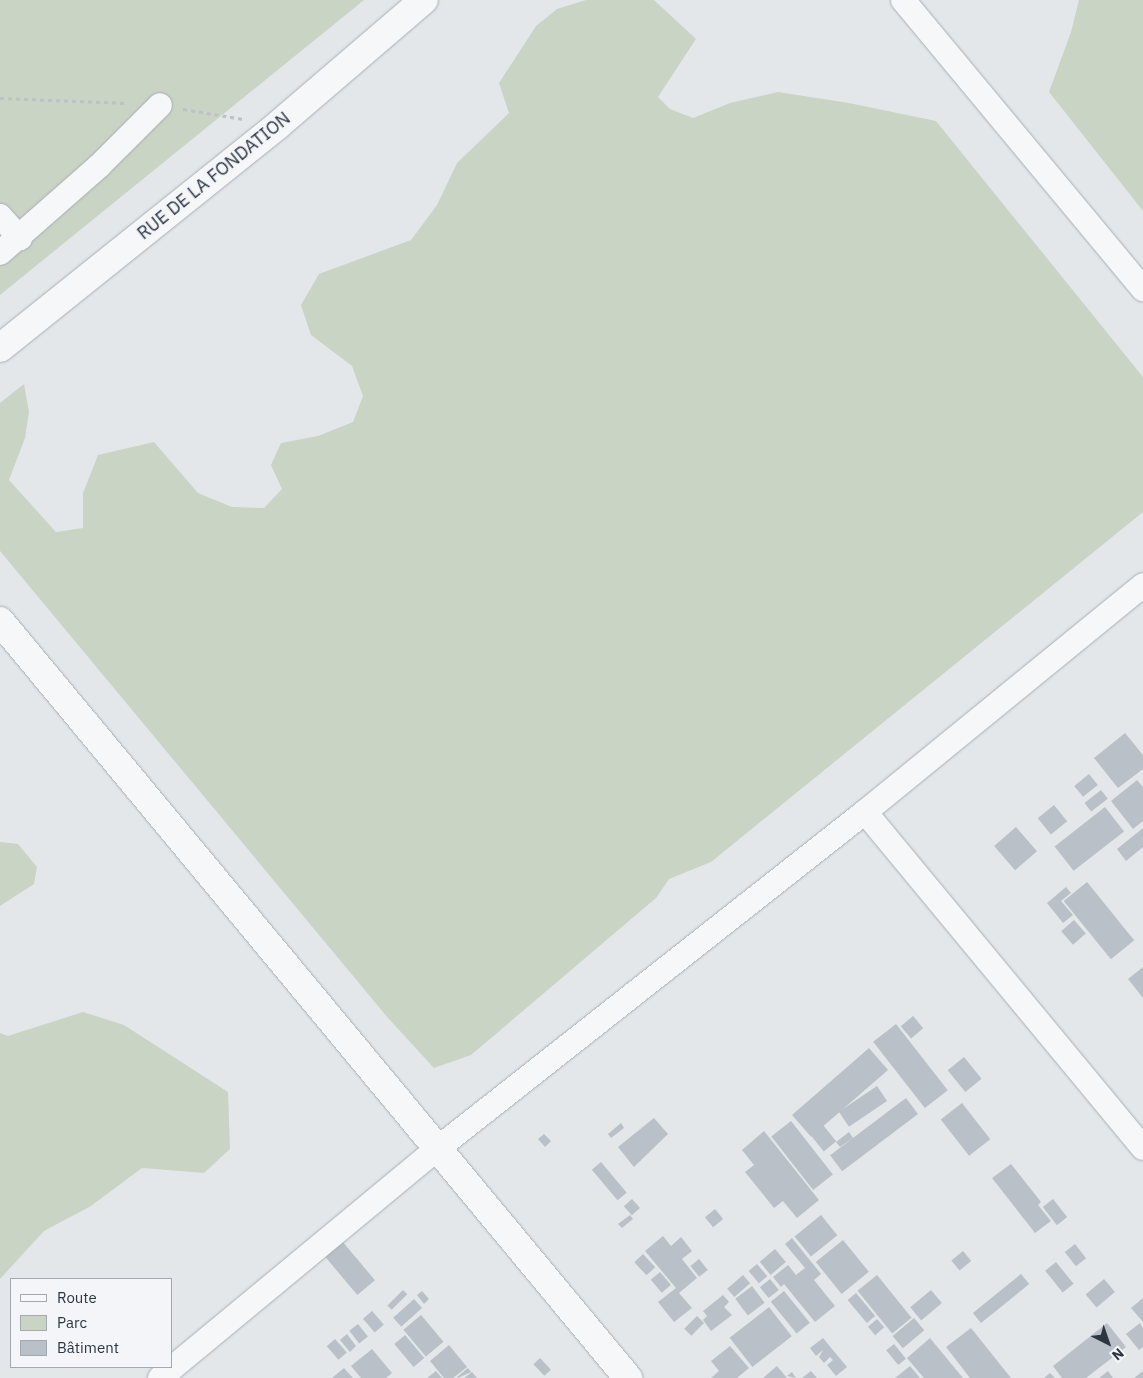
<!DOCTYPE html>
<html>
<head>
<meta charset="utf-8">
<style>
	body { margin:0 }
	#map { position:relative; width:1143px; height:1378px; overflow:hidden; background:#e3e7ea; font-family:"IBM Plex Sans",sans-serif }
	div>[style] { position:absolute }
	.green>* { inset:0; background:#cad4c4 }
	.building>* { inset:0; background:#bac0c7; transform-origin:0 0 }
	.path>* { height:3px; margin-top:-1.5px; transform-origin:0; background:repeating-linear-gradient(90deg,#bdc1c6 0 4px,transparent 0 8px) }
	.roads { filter:drop-shadow(0 0 1px #a8aeb4) drop-shadow(0 0 1px #a8aeb4) }
	.minor>* { height:24px; margin:-12px; padding:0 12px; transform-origin:12px; border-radius:12px; background:#f6f7f9 }
	.tertiary>* { height:28px; margin:-14px; padding:0 14px; transform-origin:14px; border-radius:14px; background:#f6f7f9 }
	span { translate:-50% -50%; white-space:nowrap; text-align:center; line-height:1.15; -webkit-text-stroke:5px #f3f5f8; paint-order:stroke }
	.street-label { font-size:18px; color:#2b3642 }
	.legend { position:absolute; left:10px; top:1278px; width:162px; height:90px; box-sizing:border-box; background:#f3f5f8; border:1px solid #a3a9af; margin:0; padding:6px 9px; list-style:none; font-size:15px; color:#2b3642 }
	.legend li { display:flex; align-items:center; gap:10px; height:25px }
	.legend b { width:25px; border:1px solid #a3a9af }
	.north { position:absolute; left:1083px; top:1318px; width:50px; height:50px; -webkit-text-stroke:4px #f3f5f8; paint-order:stroke; rotate:139deg; font-size:14px; font-weight:700; line-height:20px; text-align:center; color:#2b3642 }
	.north::after { content:''; display:block; margin:auto; width:18px; height:22px; background:#2b3642; clip-path:polygon(50% 0,100% 100%,50% 72%,0 100%) }
</style>
</head>
<body>
<div id="map">
	<div class="green">
		<div style="clip-path:polygon(0 0,364px 0,0 295px)"></div>
		<div style="clip-path:polygon(586px 0,654px 0,696px 39px,658px 97px,670px 109px,693px 118px,730px 103px,778px 92px,849px 103px,936px 121px,1143px 377px,1143px 512px,711px 862px,669px 879px,656px 898px,471px 1055px,434px 1068px,388px 1018px,0 551px,0 403px,24px 384px,29px 412px,25px 438px,9px 480px,56px 532px,83px 528px,83px 493px,98px 455px,154px 442px,198px 493px,232px 507px,264px 508px,282px 489px,271px 465px,281px 443px,318px 436px,353px 422px,363px 396px,352px 366px,311px 335px,301px 305px,319px 274px,411px 240px,437px 205px,457px 163px,509px 113px,499px 83px,536px 26px,557px 9px)"></div>
		<div style="clip-path:polygon(1079px 0,1143px 0,1143px 211px,1049px 92px,1071px 32px)"></div>
		<div style="clip-path:polygon(0 842px,18px 844px,37px 867px,34px 884px,0 906px)"></div>
		<div style="clip-path:polygon(83px 1012px,124px 1025px,228px 1092px,230px 1149px,204px 1173px,142px 1168px,91px 1206px,44px 1231px,0 1279px,0 1033px,8px 1036px)"></div>
	</div>
	<div class="building">
		<div style="clip-path:polygon(1125px 733px,1143px 755px,1143px 769px,1118px 788px,1094px 758px)"></div>
		<div style="left:1089px;top:774px;width:14px;height:19px;rotate:51deg"></div>
		<div style="clip-path:polygon(1137px 780px,1143px 787px,1143px 821px,1133px 829px,1111px 801px)"></div>
		<div style="left:1101px;top:790px;width:11px;height:21px;rotate:52deg"></div>
		<div style="left:1054px;top:805px;width:21px;height:21px;rotate:51deg"></div>
		<div style="left:1105px;top:807px;width:31px;height:64px;rotate:52deg"></div>
		<div style="left:1016px;top:827px;width:32px;height:29px;rotate:49deg"></div>
		<div style="clip-path:polygon(1143px 828px,1143px 847px,1126px 861px,1117px 849px)"></div>
		<div style="left:1087px;top:882px;width:75px;height:30px;rotate:51deg"></div>
		<div style="clip-path:polygon(1066px 887px,1071px 893px,1061px 901px,1073px 915px,1063px 923px,1047px 903px)"></div>
		<div style="left:1074px;top:920px;width:18px;height:17px;rotate:49deg"></div>
		<div style="clip-path:polygon(1143px 967px,1143px 998px,1128px 979px)"></div>
		<div style="left:913px;top:1016px;width:16px;height:16px;rotate:50deg"></div>
		<div style="left:896px;top:1024px;width:84px;height:29px;rotate:52deg"></div>
		<div style="left:869px;top:1048px;width:29px;height:102px;rotate:49deg"></div>
		<div style="left:964px;top:1057px;width:28px;height:21px;rotate:51deg"></div>
		<div style="left:877px;top:1086px;width:18px;height:46px;rotate:56deg"></div>
		<div style="left:906px;top:1098px;width:20px;height:95px;rotate:53deg"></div>
		<div style="left:962px;top:1103px;width:46px;height:27px;rotate:52deg"></div>
		<div style="clip-path:polygon(654px 1118px,668px 1134px,634px 1167px,618px 1147px)"></div>
		<div style="left:791px;top:1121px;width:68px;height:25px;rotate:52deg"></div>
		<div style="clip-path:polygon(621px 1123px,624px 1128px,611px 1138px,608px 1134px)"></div>
		<div style="left:823px;top:1125px;width:21px;height:16px;rotate:51deg"></div>
		<div style="clip-path:polygon(764px 1131px,819px 1200px,797px 1218px,783px 1201px,774px 1208px,745px 1172px,754px 1165px,742px 1150px)"></div>
		<div style="clip-path:polygon(849px 1132px,853px 1138px,840px 1147px,836px 1142px)"></div>
		<div style="clip-path:polygon(544px 1134px,551px 1141px,545px 1147px,538px 1139px)"></div>
		<div style="left:601px;top:1162px;width:40px;height:12px;rotate:50deg"></div>
		<div style="clip-path:polygon(1011px 1164px,1041px 1202px,1038px 1205px,1051px 1221px,1035px 1233px,992px 1178px)"></div>
		<div style="left:632px;top:1199px;width:12px;height:11px;rotate:48deg"></div>
		<div style="left:1053px;top:1199px;width:23px;height:13px;rotate:52deg"></div>
		<div style="left:715px;top:1209px;width:13px;height:13px;rotate:51deg"></div>
		<div style="clip-path:polygon(630px 1215px,633px 1219px,622px 1228px,618px 1224px)"></div>
		<div style="left:821px;top:1215px;width:26px;height:34px;rotate:51deg"></div>
		<div style="left:337px;top:1235px;width:59px;height:23px;rotate:50deg"></div>
		<div style="clip-path:polygon(663px 1236px,671px 1246px,681px 1237px,692px 1251px,682px 1259px,697px 1278px,679px 1293px,692px 1308px,674px 1322px,658px 1302px,676px 1288px,645px 1251px)"></div>
		<div style="clip-path:polygon(792px 1238px,821px 1274px,814px 1280px,835px 1306px,815px 1322px,784px 1284px,781px 1287px,773px 1277px,788px 1265px,796px 1275px,805px 1268px,785px 1244px)"></div>
		<div style="left:843px;top:1240px;width:41px;height:35px;rotate:51deg"></div>
		<div style="left:1075px;top:1244px;width:18px;height:13px;rotate:52deg"></div>
		<div style="left:775px;top:1249px;width:17px;height:20px;rotate:50deg"></div>
		<div style="left:963px;top:1251px;width:13px;height:15px;rotate:51deg"></div>
		<div style="left:643px;top:1254px;width:18px;height:12px;rotate:47deg"></div>
		<div style="left:699px;top:1259px;width:14px;height:11px;rotate:51deg"></div>
		<div style="left:1056px;top:1262px;width:28px;height:14px;rotate:51deg"></div>
		<div style="left:757px;top:1264px;width:16px;height:11px;rotate:50deg"></div>
		<div style="left:660px;top:1272px;width:17px;height:12px;rotate:50deg"></div>
		<div style="left:1021px;top:1274px;width:13px;height:62px;rotate:51deg"></div>
		<div style="left:743px;top:1275px;width:11px;height:21px;rotate:49deg"></div>
		<div style="left:877px;top:1275px;width:55px;height:25px;rotate:51deg"></div>
		<div style="left:770px;top:1279px;width:14px;height:13px;rotate:51deg"></div>
		<div style="left:1104px;top:1279px;width:17px;height:24px;rotate:50deg"></div>
		<div style="left:752px;top:1286px;width:21px;height:21px;rotate:53deg"></div>
		<div style="left:403px;top:1290px;width:6px;height:22px;rotate:45deg"></div>
		<div style="left:931px;top:1290px;width:17px;height:27px;rotate:50deg"></div>
		<div style="clip-path:polygon(422px 1291px,429px 1299px,424px 1304px,417px 1295px)"></div>
		<div style="left:784px;top:1291px;width:41px;height:17px;rotate:51deg"></div>
		<div style="left:856px;top:1293px;width:30px;height:11px;rotate:50deg"></div>
		<div style="clip-path:polygon(723px 1295px,729px 1302px,724px 1307px,732px 1315px,711px 1331px,703px 1320px,707px 1316px,703px 1311px)"></div>
		<div style="clip-path:polygon(1143px 1298px,1143px 1322px,1131px 1308px)"></div>
		<div style="left:414px;top:1299px;width:12px;height:28px;rotate:48deg"></div>
		<div style="left:769px;top:1307px;width:37px;height:50px;rotate:52deg"></div>
		<div style="left:372px;top:1311px;width:18px;height:12px;rotate:49deg"></div>
		<div style="left:421px;top:1315px;width:35px;height:23px;rotate:50deg"></div>
		<div style="left:697px;top:1316px;width:10px;height:18px;rotate:45deg"></div>
		<div style="left:914px;top:1318px;width:16px;height:28px;rotate:50deg"></div>
		<div style="left:877px;top:1319px;width:11px;height:12px;rotate:49deg"></div>
		<div style="clip-path:polygon(1107px 1323px,1126px 1347px,1086px 1378px,1062px 1378px,1053px 1366px)"></div>
		<div style="clip-path:polygon(1140px 1323px,1143px 1328px,1143px 1347px,1139px 1350px,1126px 1334px)"></div>
		<div style="left:358px;top:1324px;width:16px;height:11px;rotate:52deg"></div>
		<div style="clip-path:polygon(971px 1328px,1011px 1378px,970px 1378px,946px 1347px)"></div>
		<div style="clip-path:polygon(347px 1334px,356px 1346px,350px 1352px,340px 1340px)"></div>
		<div style="left:405px;top:1335px;width:30px;height:14px;rotate:50deg"></div>
		<div style="clip-path:polygon(823px 1338px,847px 1367px,836px 1376px,827px 1365px,833px 1360px,830px 1357px,824px 1363px,819px 1357px,823px 1350px,816px 1356px,810px 1348px)"></div>
		<div style="clip-path:polygon(930px 1338px,963px 1378px,924px 1378px,907px 1358px)"></div>
		<div style="left:335px;top:1339px;width:18px;height:11px;rotate:49deg"></div>
		<div style="left:894px;top:1344px;width:19px;height:10px;rotate:51deg"></div>
		<div style="clip-path:polygon(449px 1345px,467px 1367px,453px 1378px,444px 1378px,430px 1361px)"></div>
		<div style="clip-path:polygon(730px 1346px,749px 1368px,737px 1378px,711px 1378px,719px 1371px,711px 1361px)"></div>
		<div style="clip-path:polygon(372px 1349px,392px 1373px,386px 1378px,361px 1378px,351px 1366px)"></div>
		<div style="left:540px;top:1358px;width:16px;height:9px;rotate:47deg"></div>
		<div style="clip-path:polygon(777px 1366px,787px 1378px,763px 1378px)"></div>
		<div style="clip-path:polygon(910px 1366px,920px 1378px,895px 1378px)"></div>
		<div style="clip-path:polygon(344px 1368px,353px 1378px,332px 1378px)"></div>
		<div style="clip-path:polygon(468px 1368px,471px 1372px,458px 1378px,457px 1377px)"></div>
		<div style="clip-path:polygon(436px 1371px,442px 1378px,427px 1378px)"></div>
		<div style="clip-path:polygon(811px 1371px,817px 1378px,802px 1378px)"></div>
		<div style="clip-path:polygon(1108px 1371px,1113px 1378px,1099px 1378px)"></div>
		<div style="clip-path:polygon(1143px 1371px,1143px 1378px,1134px 1378px)"></div>
		<div style="clip-path:polygon(472px 1372px,477px 1378px,464px 1378px)"></div>
		<div style="clip-path:polygon(792px 1372px,796px 1378px,787px 1376px)"></div>
		<div style="clip-path:polygon(1050px 1373px,1055px 1378px,1044px 1378px)"></div>
	</div>
	<div class="path">
		<div style="left:0;top:98px;width:127px;rotate:2.3deg"></div>
		<div style="left:183px;top:109px;width:61px;rotate:9.5deg"></div>
	</div>
	<div class="roads">
		<div class="minor">
			<div style="left:903px;top:0;width:376px;rotate:50.3deg"></div>
			<div style="left:0;top:216px;width:30px;rotate:48deg"></div>
			<div style="left:0;top:253px;width:132px;rotate:-41.3deg"></div>
			<div style="left:99px;top:166px;width:86px;rotate:-45deg"></div>
			<div style="left:865px;top:812px;width:436px;rotate:50.4deg"></div>
			<div style="left:160px;top:1378px;width:359px;rotate:-39.6deg"></div>
			<div style="left:437px;top:1149px;width:545px;rotate:-38.22deg"></div>
			<div style="left:865px;top:812px;width:359px;rotate:-39.2deg"></div>
		</div>
		<div class="tertiary">
			<div style="left:0;top:348px;width:356px;rotate:-38.7deg"></div>
			<div style="left:278px;top:125px;width:192px;rotate:-40.6deg"></div>
			<div style="left:0;top:621px;width:984px;rotate:50.32deg"></div>
		</div>
	</div>
	<div class="street-label">
		<span style="left:214px;top:176px;rotate:-39deg">RUE DE LA FONDATION</span>
	</div>
	<ul class="legend">
	<li><b style="height:6px;background:#f6f7f9"></b>Route</li>
	<li><b style="height:14px;background:#cad4c4"></b>Parc</li>
	<li><b style="height:14px;background:#bac0c7"></b>Bâtiment</li>
	</ul>
	<div class="north">N</div>
</div>
</body>
</html>
